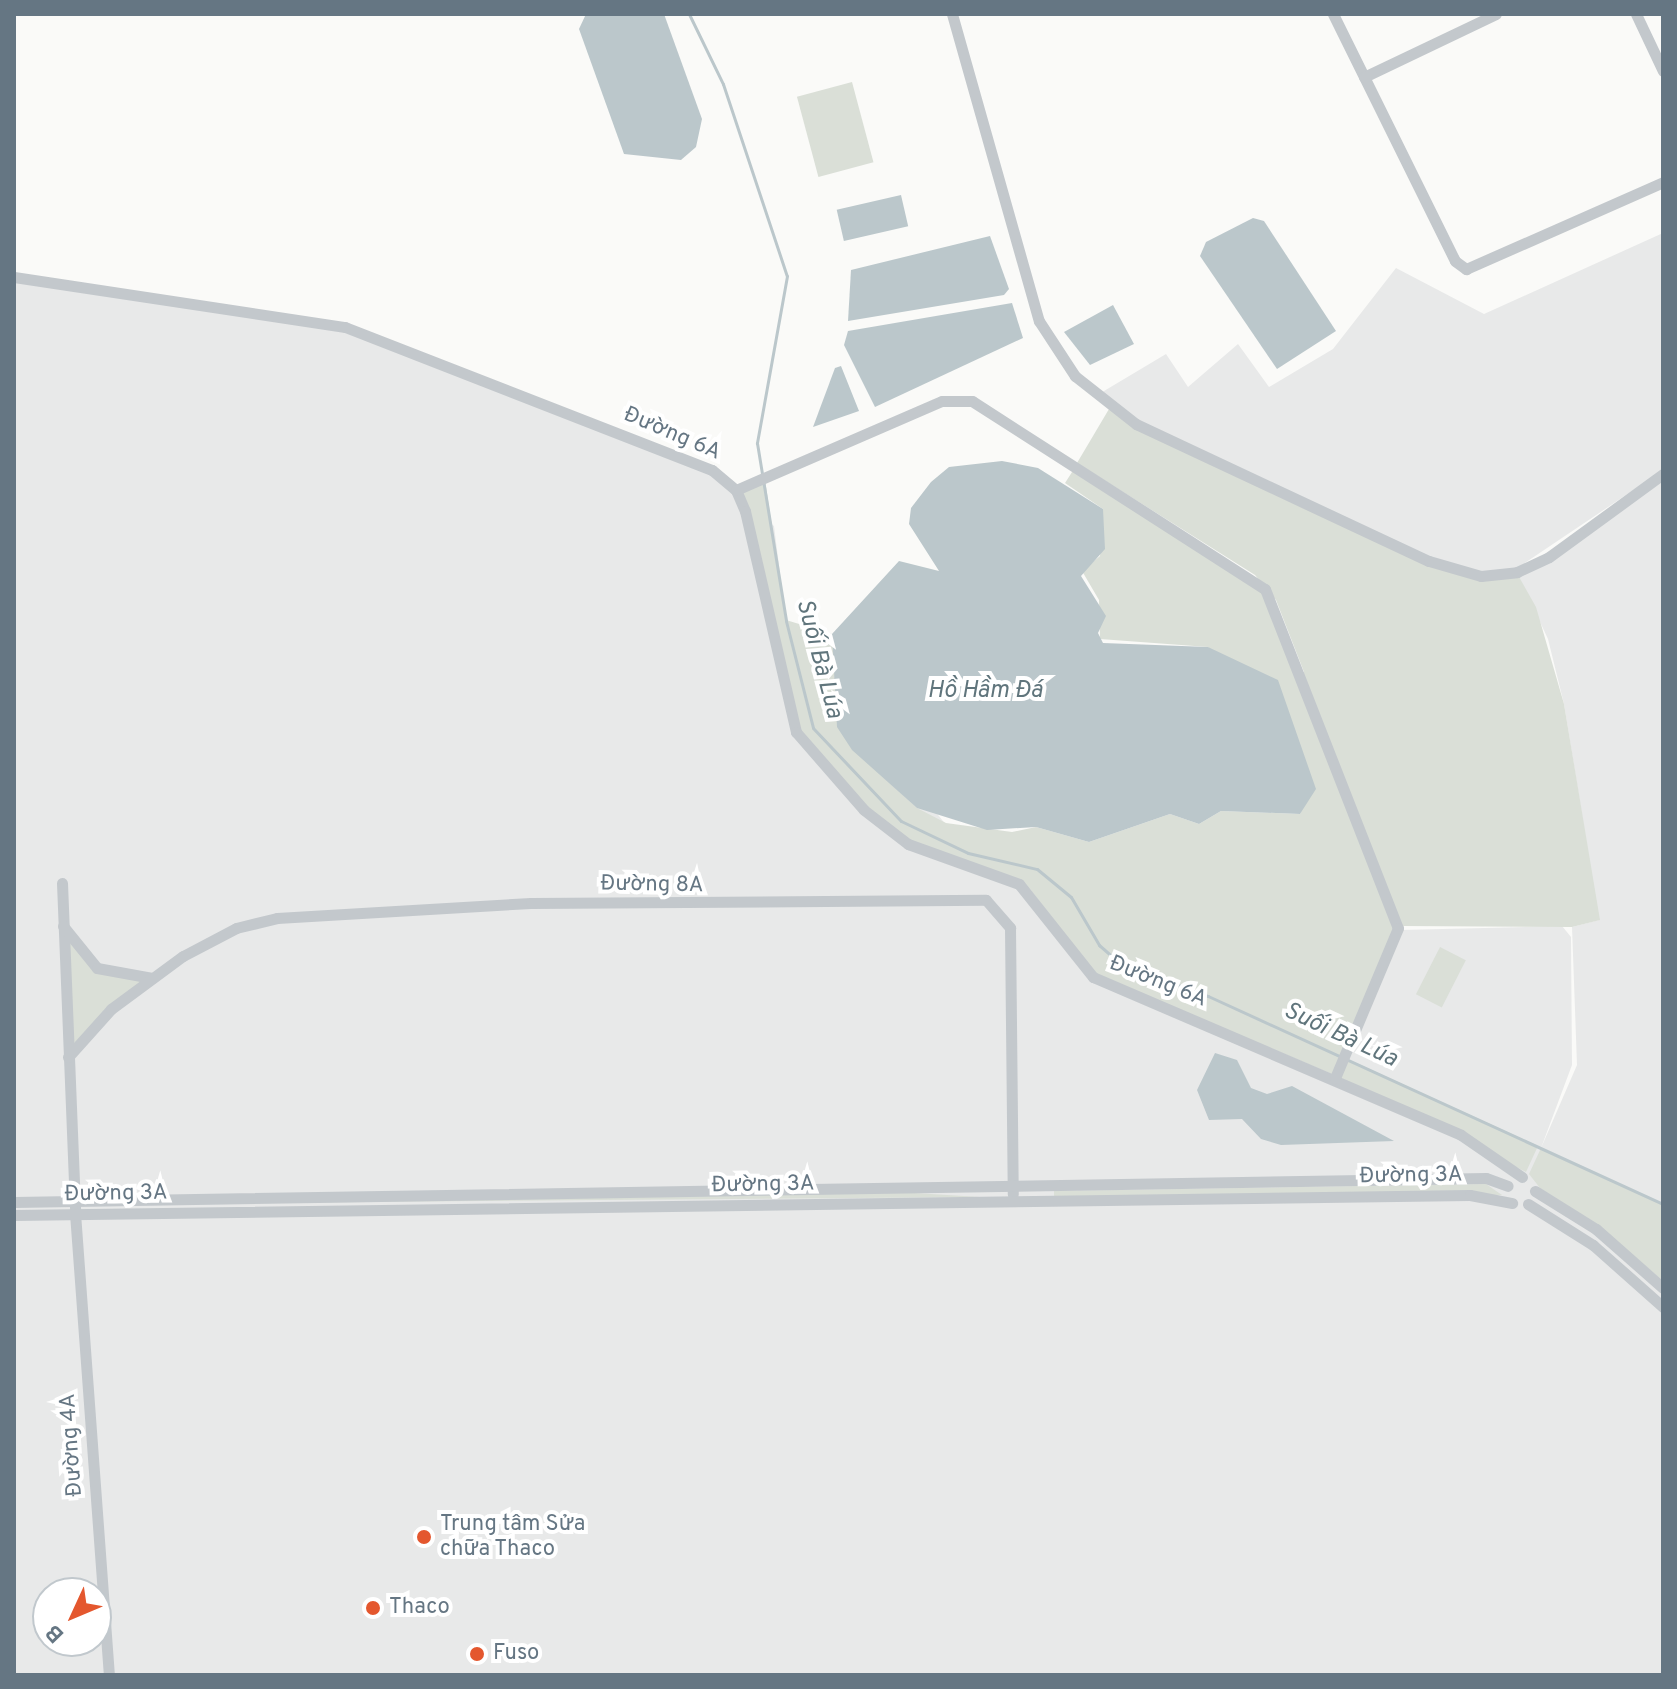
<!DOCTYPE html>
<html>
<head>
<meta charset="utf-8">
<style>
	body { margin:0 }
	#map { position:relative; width:1677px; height:1689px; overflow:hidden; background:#fafaf8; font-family:Overpass,sans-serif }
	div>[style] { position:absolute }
	.built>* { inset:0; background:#e8e9e9 }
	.green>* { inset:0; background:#dadfd7; transform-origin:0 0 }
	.water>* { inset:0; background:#bbc7cb; transform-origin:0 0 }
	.stream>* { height:3px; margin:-1.5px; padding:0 1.5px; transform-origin:1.5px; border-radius:1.5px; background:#bbc7cb }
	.minor>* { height:11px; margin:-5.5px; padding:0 5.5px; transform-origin:5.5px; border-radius:5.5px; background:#c3c8cc }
	.dots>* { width:22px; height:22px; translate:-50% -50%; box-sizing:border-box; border:4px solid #fff; border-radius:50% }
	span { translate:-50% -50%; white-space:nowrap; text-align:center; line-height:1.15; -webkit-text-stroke:8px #fff; paint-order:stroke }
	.street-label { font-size:22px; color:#657683 }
	.poi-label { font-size:22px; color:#657683 }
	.left { translate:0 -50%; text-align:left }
	.water-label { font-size:24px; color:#60757c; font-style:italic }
	.frame { position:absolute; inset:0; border:16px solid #657683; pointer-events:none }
	.north { position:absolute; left:32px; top:1577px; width:80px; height:80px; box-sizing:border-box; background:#fff; border:2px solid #c1c8cd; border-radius:50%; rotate:226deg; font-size:22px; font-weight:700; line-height:32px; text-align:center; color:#657683 }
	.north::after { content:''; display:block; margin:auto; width:28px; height:36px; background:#e4572e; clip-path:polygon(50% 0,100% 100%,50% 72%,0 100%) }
</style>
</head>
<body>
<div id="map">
	<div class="built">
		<div style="clip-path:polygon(1663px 233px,1663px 470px,1516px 569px,1481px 573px,1430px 558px,1138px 421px,1099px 394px,1166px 354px,1188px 387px,1238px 344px,1269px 387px,1333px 349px,1396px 268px,1484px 314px)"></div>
		<div style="clip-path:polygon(evenodd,14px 280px,344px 331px,711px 473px,774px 526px,786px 621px,968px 853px,1347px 1059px,1401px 930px,1562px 926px,1571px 937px,1572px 1065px,1541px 1148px,1577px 1065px,1572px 927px,1599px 920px,1564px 704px,1548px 639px,1518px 575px,1663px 478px,1663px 1204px,1542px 1148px,1530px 1174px,1663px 1281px,1663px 1675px,14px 1675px,14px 280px,48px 1593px,96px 1593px,96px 1641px,48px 1641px,48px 1593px)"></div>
	</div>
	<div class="green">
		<div style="left:852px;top:82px;width:83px;height:57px;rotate:75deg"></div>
		<div style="clip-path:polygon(1109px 409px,1428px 564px,1479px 579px,1518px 575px,1536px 607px,1564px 704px,1600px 920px,1572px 927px,1401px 926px,1341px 1056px,1538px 1146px,1526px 1172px,1339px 1077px,1095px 974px,1030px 889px,910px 841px,866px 808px,799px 732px,741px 491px,765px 480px,786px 620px,832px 634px,837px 692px,880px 774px,917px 808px,946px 823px,1012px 832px,1036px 827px,1089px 842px,1170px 814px,1199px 824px,1221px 811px,1300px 814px,1310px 791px,1208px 647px,1100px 639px,1099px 600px,1082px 571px,1100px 556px,1103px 509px,1065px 483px,1074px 469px,1263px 591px,1299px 674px,1304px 672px,1276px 600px,1255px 575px,1077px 463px)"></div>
		<div style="clip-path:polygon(66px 936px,96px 971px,143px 980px,71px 1048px)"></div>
		<div style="left:1440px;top:947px;width:29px;height:53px;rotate:27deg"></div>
		<div style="clip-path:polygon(1541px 1148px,1663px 1204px,1663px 1281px,1599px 1226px,1540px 1188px,1529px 1174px)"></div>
		<div style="clip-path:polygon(1486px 1184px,1502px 1195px,1054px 1197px,1054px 1191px)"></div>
		<div style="clip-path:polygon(898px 1192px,980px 1197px,117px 1204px)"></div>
	</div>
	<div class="water">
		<div style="clip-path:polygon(586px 14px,664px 14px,702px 119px,696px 147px,681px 160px,624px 154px,579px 29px)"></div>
		<div style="left:901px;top:195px;width:32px;height:66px;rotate:77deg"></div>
		<div style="clip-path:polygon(1253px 218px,1264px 221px,1336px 331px,1277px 369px,1200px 256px,1206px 242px)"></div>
		<div style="clip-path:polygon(990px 236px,1009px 289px,1004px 295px,848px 321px,851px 270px)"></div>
		<div style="clip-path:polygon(1012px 303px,1023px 338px,875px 407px,844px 345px,848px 331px)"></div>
		<div style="clip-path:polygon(1113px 305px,1134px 344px,1090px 365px,1064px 332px)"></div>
		<div style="clip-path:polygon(841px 366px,859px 411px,813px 427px,835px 368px)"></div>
		<div style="clip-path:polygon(1002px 461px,1038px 468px,1103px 509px,1105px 549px,1081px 576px,1106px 616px,1098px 633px,1103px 643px,1208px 647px,1278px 680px,1316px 789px,1300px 814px,1221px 811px,1199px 824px,1170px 814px,1089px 842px,1036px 827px,987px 830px,917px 808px,852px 750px,837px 727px,832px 634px,899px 561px,939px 571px,909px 524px,911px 508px,931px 482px,949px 467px)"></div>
		<div style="clip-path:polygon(1215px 1053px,1237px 1060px,1251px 1088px,1267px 1094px,1292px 1086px,1394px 1141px,1281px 1145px,1261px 1139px,1242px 1119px,1209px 1120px,1197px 1090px)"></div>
	</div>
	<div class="stream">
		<div style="left:689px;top:14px;width:78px;rotate:64.1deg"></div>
		<div style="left:723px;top:84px;width:202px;rotate:71.6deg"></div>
		<div style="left:787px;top:276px;width:170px;rotate:100.2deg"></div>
		<div style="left:757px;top:443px;width:180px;rotate:80.7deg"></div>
		<div style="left:786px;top:621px;width:110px;rotate:75.8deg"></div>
		<div style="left:813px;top:728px;width:128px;rotate:46.6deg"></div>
		<div style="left:901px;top:821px;width:74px;rotate:25.5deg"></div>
		<div style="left:968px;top:853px;width:71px;rotate:13.1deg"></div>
		<div style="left:1037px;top:869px;width:44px;rotate:39.5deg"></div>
		<div style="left:1071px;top:897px;width:56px;rotate:59.7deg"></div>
		<div style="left:1099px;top:945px;width:29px;rotate:41deg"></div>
		<div style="left:1121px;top:964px;width:93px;rotate:20.2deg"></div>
		<div style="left:1208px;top:996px;width:500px;rotate:24.57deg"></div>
	</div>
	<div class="minor">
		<div style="left:952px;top:14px;width:319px;rotate:74.2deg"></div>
		<div style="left:1039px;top:321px;width:66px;rotate:56.8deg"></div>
		<div style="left:1075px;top:376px;width:78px;rotate:38.2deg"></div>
		<div style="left:1136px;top:424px;width:323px;rotate:25.1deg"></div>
		<div style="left:1429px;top:561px;width:54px;rotate:16.1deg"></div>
		<div style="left:1481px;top:576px;width:36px;rotate:-6deg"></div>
		<div style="left:1517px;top:572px;width:35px;rotate:-25deg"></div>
		<div style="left:1549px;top:557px;width:141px;rotate:-36.1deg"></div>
		<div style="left:1333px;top:14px;width:275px;rotate:63.7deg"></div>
		<div style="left:1455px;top:261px;width:14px;rotate:36deg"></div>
		<div style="left:1466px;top:269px;width:215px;rotate:-23.8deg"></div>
		<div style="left:1636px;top:14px;width:63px;rotate:64.7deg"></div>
		<div style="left:1364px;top:77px;width:146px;rotate:-25.5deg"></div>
		<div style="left:14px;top:277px;width:335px;rotate:8.6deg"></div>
		<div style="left:345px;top:327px;width:394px;rotate:21.3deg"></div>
		<div style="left:712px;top:470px;width:31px;rotate:40deg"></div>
		<div style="left:736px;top:490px;width:23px;rotate:67deg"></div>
		<div style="left:745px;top:511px;width:227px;rotate:77deg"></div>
		<div style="left:796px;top:732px;width:103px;rotate:48.9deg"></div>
		<div style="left:864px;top:810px;width:56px;rotate:37.7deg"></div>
		<div style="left:908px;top:844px;width:118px;rotate:19.8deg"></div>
		<div style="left:1019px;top:884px;width:119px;rotate:51.5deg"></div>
		<div style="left:1093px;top:977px;width:400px;rotate:23.2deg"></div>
		<div style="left:1461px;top:1135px;width:74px;rotate:34.5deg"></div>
		<div style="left:736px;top:490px;width:224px;rotate:-23.4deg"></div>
		<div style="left:942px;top:401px;width:30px"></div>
		<div style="left:972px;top:401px;width:348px;rotate:32.7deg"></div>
		<div style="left:1265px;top:589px;width:364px;rotate:68.6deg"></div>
		<div style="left:1398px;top:928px;width:163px;rotate:112.8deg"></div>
		<div style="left:62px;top:883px;width:330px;rotate:87.7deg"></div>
		<div style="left:75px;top:1213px;width:463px;rotate:85.8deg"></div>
		<div style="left:63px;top:926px;width:54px;rotate:51deg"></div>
		<div style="left:97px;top:968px;width:56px;rotate:10.3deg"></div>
		<div style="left:68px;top:1057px;width:64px;rotate:-48.1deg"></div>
		<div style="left:111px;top:1009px;width:89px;rotate:-36.4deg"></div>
		<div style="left:183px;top:956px;width:60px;rotate:-27.8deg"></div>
		<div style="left:236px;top:928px;width:42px;rotate:-13.7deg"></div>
		<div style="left:277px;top:918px;width:254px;rotate:-3.4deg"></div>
		<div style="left:531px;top:903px;width:455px;rotate:-0.4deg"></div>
		<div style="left:986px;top:900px;width:37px;rotate:49deg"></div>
		<div style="left:1010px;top:928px;width:266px;rotate:89.4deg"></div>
		<div style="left:1535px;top:1191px;width:72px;rotate:31.9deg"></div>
		<div style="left:1596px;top:1229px;width:89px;rotate:41.4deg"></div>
		<div style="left:14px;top:1202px;width:1472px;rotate:-0.93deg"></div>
		<div style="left:1486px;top:1178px;width:23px;rotate:20deg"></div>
		<div style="left:1528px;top:1204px;width:77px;rotate:32.2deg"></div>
		<div style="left:1593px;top:1245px;width:94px;rotate:41.5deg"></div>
		<div style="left:14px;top:1215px;width:1456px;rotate:-0.79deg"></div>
		<div style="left:1470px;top:1195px;width:43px;rotate:10.8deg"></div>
	</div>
	<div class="dots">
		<div style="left:424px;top:1537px;background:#e4572e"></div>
		<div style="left:373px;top:1608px;background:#e4572e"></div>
		<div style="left:477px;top:1654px;background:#e4572e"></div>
	</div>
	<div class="street-label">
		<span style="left:672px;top:434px;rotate:23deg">Đường 6A</span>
		<span style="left:652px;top:885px;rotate:1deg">Đường 8A</span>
		<span style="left:1158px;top:982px;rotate:22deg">Đường 6A</span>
		<span style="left:1411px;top:1176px;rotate:-1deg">Đường 3A</span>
		<span style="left:763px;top:1185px;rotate:-1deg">Đường 3A</span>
		<span style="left:116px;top:1194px;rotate:-1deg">Đường 3A</span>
		<span style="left:72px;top:1445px;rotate:-94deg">Đường 4A</span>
	</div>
	<div class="poi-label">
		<span class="left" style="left:440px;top:1537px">Trung tâm Sửa<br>chữa Thaco</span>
		<span class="left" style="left:389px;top:1608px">Thaco</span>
		<span class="left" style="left:493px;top:1654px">Fuso</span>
	</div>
	<div class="water-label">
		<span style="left:818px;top:659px;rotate:75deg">Suối Bà Lúa</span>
		<span style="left:985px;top:692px">Hồ Hầm Đá</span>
		<span style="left:1340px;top:1036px;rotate:25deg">Suối Bà Lúa</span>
	</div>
	<div class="frame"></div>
	<div class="north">B</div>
</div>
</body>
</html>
